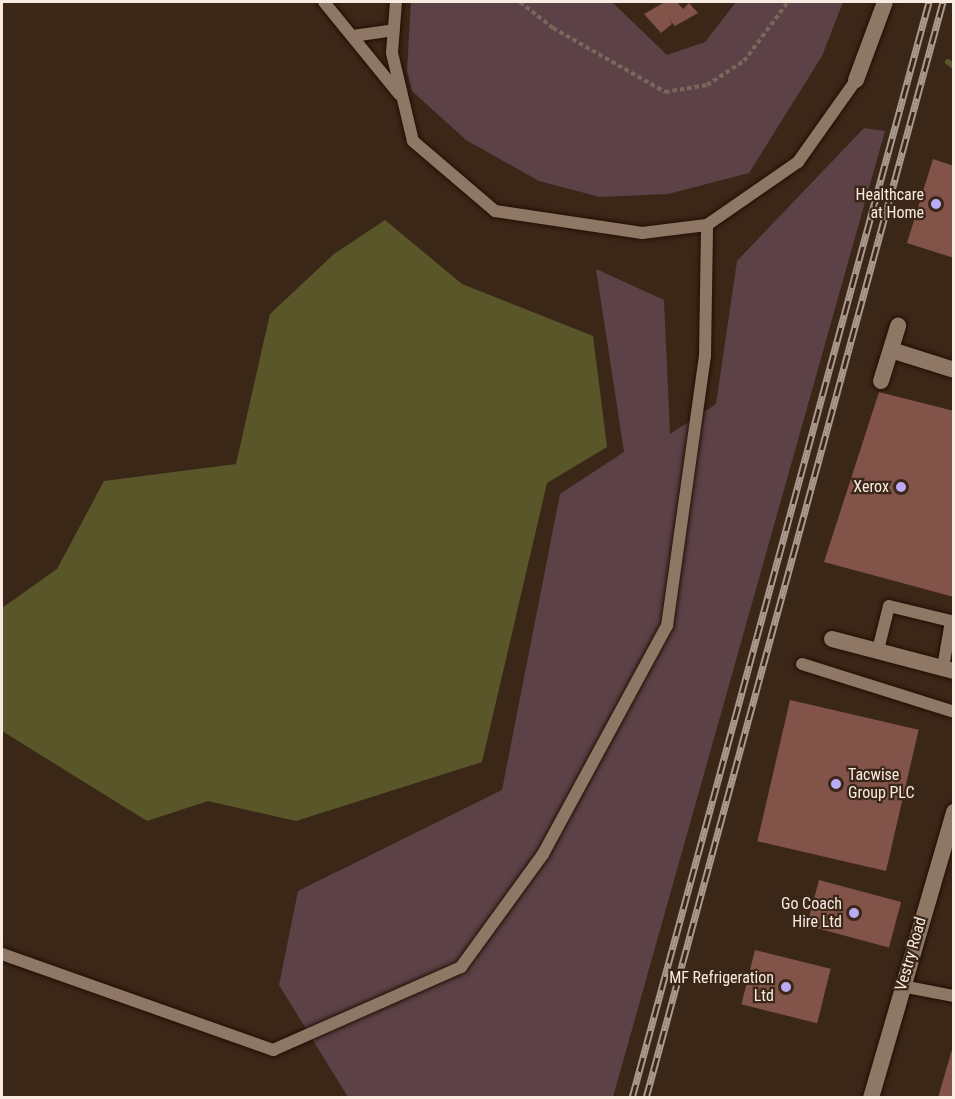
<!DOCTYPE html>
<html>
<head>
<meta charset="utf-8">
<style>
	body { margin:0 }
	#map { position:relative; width:955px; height:1099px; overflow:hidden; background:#3b2718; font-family:"Roboto Condensed",sans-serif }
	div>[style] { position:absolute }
	.green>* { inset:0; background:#5c4146 }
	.water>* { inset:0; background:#595629 }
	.stream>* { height:6px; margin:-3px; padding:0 3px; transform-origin:3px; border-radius:3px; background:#595629 }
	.building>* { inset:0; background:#825349; transform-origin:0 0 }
	.path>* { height:4px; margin-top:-2px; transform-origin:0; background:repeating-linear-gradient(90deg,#78675a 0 4.5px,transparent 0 7.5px) }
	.roads { filter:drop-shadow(0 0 2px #210f03) drop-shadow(0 0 2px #210f03) }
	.service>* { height:12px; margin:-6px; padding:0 6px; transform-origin:6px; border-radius:6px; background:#8f7766 }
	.minor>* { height:16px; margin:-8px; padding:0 8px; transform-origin:8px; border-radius:8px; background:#8f7766 }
	.rail>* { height:7px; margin-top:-3.5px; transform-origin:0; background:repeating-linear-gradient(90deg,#3b2718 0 14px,#aa9a8e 0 28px); box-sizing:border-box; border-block:2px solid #aa9a8e }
	.dots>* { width:16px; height:16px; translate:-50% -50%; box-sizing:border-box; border:3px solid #3b2718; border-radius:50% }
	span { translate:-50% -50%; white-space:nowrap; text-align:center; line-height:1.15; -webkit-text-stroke:4.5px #3b2718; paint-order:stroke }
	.poi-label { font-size:16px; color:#f8ebe2 }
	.right { translate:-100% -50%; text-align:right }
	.left { translate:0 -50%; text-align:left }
	.street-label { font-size:16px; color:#f8ebe2 }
	.frame { position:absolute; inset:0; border:3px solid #f8ebe2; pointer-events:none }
</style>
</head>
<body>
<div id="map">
	<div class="green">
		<div style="clip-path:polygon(411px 2px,612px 2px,667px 55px,705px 42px,736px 2px,843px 2px,822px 56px,749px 173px,668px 194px,600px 197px,539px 181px,466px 140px,412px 91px,407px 71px)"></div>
		<div style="clip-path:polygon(864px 128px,885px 131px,613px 1097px,348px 1097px,279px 985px,298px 891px,502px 790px,560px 494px,624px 452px,596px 269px,664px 300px,670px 434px,716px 404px,737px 261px)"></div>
	</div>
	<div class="water">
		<div style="clip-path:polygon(385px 220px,462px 284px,593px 336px,607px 447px,547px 483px,482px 762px,296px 821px,208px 801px,147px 821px,2px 731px,2px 608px,57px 569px,104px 481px,236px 464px,270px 314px,334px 254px)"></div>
	</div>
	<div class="stream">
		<div style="left:948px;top:62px;width:7px;rotate:34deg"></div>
	</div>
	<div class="building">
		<div style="clip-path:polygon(665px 2px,677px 2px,683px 9px,689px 3px,698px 13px,675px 26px,669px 19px,672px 24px,661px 33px,644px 14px)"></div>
		<div style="clip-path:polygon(933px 159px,954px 166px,954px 258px,907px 243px)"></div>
		<div style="clip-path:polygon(879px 392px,954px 411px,954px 597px,824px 562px)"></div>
		<div style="left:790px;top:700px;width:132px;height:145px;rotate:13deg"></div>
		<div style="left:819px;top:880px;width:85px;height:47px;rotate:15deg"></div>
		<div style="left:755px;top:950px;width:78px;height:56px;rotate:14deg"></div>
		<div style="clip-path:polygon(953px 1046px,954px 1098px,938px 1098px)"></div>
	</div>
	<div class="path">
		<div style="left:520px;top:2px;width:42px;rotate:38.2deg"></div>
		<div style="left:553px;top:28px;width:129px;rotate:29.7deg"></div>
		<div style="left:665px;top:92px;width:43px;rotate:-9.5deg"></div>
		<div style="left:707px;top:85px;width:44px;rotate:-33deg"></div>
		<div style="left:744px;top:61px;width:74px;rotate:-53.3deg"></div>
	</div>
	<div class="roads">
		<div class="service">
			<div style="left:324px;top:2px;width:119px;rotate:50.8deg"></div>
			<div style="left:396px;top:2px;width:51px;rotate:94.5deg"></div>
			<div style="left:392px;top:53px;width:90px;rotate:76.6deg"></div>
			<div style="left:413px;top:141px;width:108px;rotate:40.5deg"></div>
			<div style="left:495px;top:211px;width:149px;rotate:8.5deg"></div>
			<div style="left:642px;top:233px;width:65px;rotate:-7deg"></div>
			<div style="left:707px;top:225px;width:111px;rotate:-34.7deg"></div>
			<div style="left:798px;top:162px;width:100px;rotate:-54.7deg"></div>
			<div style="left:353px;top:36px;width:41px;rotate:-8.3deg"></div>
			<div style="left:878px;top:650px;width:45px;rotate:-76deg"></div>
			<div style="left:889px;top:606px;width:64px;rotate:13.6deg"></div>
			<div style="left:951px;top:621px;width:48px;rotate:99.7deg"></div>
			<div style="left:802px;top:664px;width:159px;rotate:17.5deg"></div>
			<div style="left:2px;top:954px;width:288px;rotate:19.5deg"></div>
			<div style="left:273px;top:1050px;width:206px;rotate:-23.8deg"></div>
			<div style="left:461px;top:967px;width:140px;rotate:-54deg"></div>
			<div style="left:543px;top:854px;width:260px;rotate:-61.5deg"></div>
			<div style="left:667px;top:626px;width:273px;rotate:-82deg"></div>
			<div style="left:705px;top:356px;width:131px;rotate:-89.1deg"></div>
			<div style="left:902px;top:986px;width:53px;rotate:10.9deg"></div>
		</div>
		<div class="minor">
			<div style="left:856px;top:80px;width:83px;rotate:-69.6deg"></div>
			<div style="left:891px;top:350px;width:66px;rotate:17.6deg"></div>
			<div style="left:881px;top:381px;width:58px;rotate:-72.8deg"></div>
			<div style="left:832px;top:639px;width:126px;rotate:14.7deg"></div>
			<div style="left:871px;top:1098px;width:298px;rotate:-73.8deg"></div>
		</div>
	</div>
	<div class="rail">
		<div style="left:632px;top:1098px;width:1136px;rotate:-74.84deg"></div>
		<div style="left:646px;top:1098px;width:1136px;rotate:-74.84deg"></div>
	</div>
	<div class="dots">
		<div style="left:936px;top:204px;background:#bbaaf6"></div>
		<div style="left:901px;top:487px;background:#bbaaf6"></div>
		<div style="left:836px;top:784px;background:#bbaaf6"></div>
		<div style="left:854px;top:913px;background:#bbaaf6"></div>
		<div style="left:786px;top:987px;background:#bbaaf6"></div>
	</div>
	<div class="poi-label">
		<span class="right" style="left:924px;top:204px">Healthcare<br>at Home</span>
		<span class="right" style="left:889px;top:487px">Xerox</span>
		<span class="left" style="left:848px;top:784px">Tacwise<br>Group PLC</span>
		<span class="right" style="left:842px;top:913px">Go Coach<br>Hire Ltd</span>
		<span class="right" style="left:774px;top:987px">MF Refrigeration<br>Ltd</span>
	</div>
	<div class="street-label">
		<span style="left:911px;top:954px;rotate:-74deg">Vestry Road</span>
	</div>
	<div class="frame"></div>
</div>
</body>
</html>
